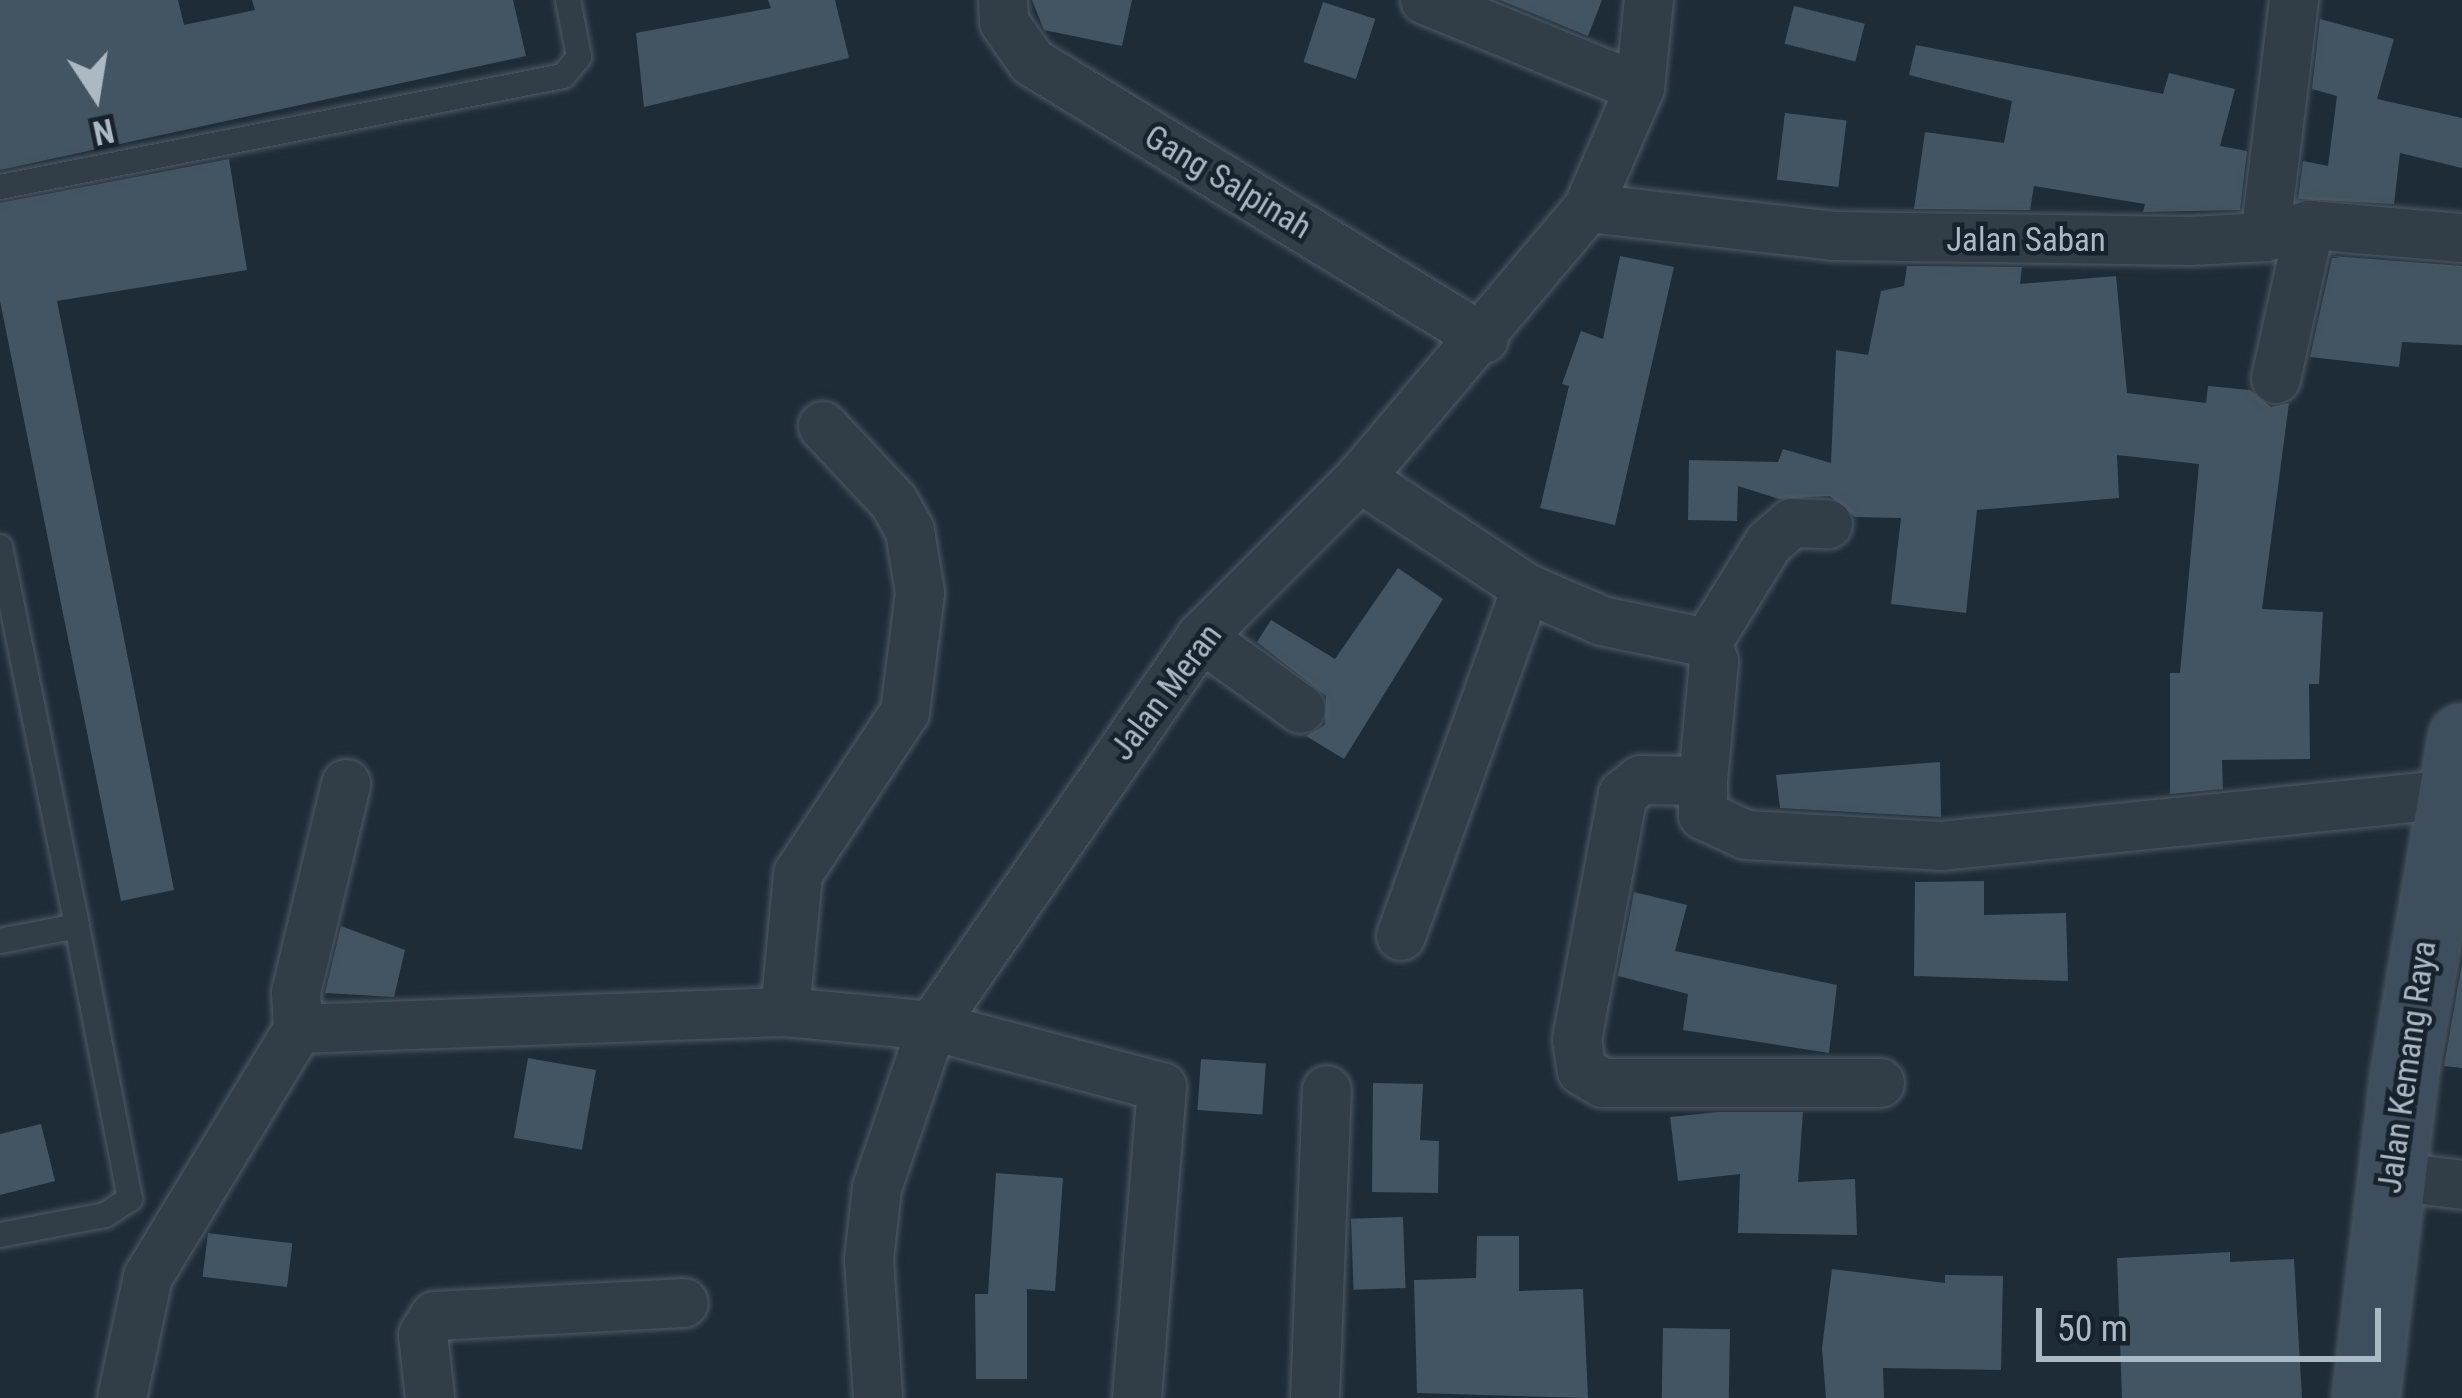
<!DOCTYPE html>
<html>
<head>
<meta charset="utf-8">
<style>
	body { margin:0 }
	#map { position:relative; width:2462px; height:1398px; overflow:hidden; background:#1e2c38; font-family:"Roboto Condensed",sans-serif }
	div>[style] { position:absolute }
	.building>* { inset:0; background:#435462; transform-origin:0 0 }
	.roads { filter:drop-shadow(0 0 3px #4f5c66) drop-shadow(0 0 3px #4f5c66) }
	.lane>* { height:24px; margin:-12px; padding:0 12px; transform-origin:12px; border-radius:12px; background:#313e48 }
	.street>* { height:48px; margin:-24px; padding:0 24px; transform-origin:24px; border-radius:24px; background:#313e48 }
	.secondary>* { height:66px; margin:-33px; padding:0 33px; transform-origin:33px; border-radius:33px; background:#3f4e5c }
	span { translate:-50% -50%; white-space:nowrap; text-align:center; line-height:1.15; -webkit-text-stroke:9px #17232c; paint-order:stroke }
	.street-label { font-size:33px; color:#abb9c5 }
	.north { position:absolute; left:36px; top:36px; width:120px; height:120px; -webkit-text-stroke:9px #17232c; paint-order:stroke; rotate:168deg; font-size:33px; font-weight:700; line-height:48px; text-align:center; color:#abb9c5 }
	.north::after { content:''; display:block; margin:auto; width:42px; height:54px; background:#abb9c5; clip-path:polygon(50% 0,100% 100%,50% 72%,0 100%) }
	.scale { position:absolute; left:2036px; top:1308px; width:345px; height:54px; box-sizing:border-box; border:6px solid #abb9c5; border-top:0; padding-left:15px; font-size:36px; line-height:42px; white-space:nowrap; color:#abb9c5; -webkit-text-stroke:9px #17232c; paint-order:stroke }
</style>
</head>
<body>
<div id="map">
	<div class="building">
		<div style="clip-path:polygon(0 0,178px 0,184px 25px,255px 10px,252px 0,513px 0,526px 56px,0 170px)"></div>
		<div style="clip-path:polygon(768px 0,835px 0,849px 58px,644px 107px,636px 33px,771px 8px)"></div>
		<div style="clip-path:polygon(1032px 0,1132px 0,1122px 46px,1044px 30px)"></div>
		<div style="clip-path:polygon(1500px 0,1602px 0,1588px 36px)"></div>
		<div style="left:1323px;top:2px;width:55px;height:63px;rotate:18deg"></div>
		<div style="left:1794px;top:6px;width:73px;height:39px;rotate:14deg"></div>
		<div style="clip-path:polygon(2320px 19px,2394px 39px,2377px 99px,2462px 118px,2462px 168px,2400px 153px,2394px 204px,2298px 199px,2303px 161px,2328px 166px,2337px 96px,2312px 89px)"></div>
		<div style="clip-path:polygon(1916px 45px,2163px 94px,2169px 73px,2235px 89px,2220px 146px,2247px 151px,2240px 210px,2143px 212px,2145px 204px,2034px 186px,2030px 210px,1914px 209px,1925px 132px,2004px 143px,2012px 101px,1909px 75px)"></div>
		<div style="left:1785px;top:113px;width:62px;height:67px;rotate:7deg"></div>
		<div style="clip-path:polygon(229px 159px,247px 270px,57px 301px,174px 890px,121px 901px,0 301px,0 203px)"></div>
		<div style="clip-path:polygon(1620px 256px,1674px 267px,1615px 525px,1540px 508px,1569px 386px,1562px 384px,1581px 331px,1603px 339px)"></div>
		<div style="clip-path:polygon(2332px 256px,2462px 266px,2462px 345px,2402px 342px,2399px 367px,2310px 357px,2332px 258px,2339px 258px)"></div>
		<div style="clip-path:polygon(1907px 266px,2022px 267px,2020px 284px,2116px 276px,2127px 393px,2206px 403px,2208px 386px,2250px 390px,2271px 407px,2289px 403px,2262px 609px,2323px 612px,2319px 684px,2309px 684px,2310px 759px,2222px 760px,2223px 789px,2170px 794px,2170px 673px,2180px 673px,2199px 464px,2117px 455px,2119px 498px,1977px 510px,1966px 613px,1891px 604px,1901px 518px,1855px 517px,1830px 496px,1779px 499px,1738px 486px,1737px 521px,1688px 520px,1689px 460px,1778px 462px,1783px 449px,1831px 463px,1836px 350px,1868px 355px,1881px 291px,1904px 286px)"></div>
		<div style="clip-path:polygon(1398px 568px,1443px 599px,1344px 759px,1306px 736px,1325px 725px,1326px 696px,1257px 642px,1271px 620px,1335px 659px)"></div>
		<div style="clip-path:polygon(1940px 762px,1941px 817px,1780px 808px,1776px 775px)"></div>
		<div style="clip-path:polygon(1984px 881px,1984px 915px,2066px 913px,2068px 981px,1914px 976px,1915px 882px)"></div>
		<div style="clip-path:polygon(1634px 892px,1687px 905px,1675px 951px,1837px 985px,1829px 1053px,1683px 1030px,1688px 994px,1618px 976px)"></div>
		<div style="clip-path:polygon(341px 926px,405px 950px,394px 997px,325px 993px)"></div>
		<div style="clip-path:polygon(2462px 963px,2462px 1068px,2444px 1066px)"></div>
		<div style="left:528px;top:1058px;width:69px;height:81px;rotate:10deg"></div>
		<div style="left:1201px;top:1059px;width:65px;height:51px;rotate:4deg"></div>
		<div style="clip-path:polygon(1373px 1083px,1423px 1084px,1420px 1140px,1439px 1141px,1438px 1193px,1372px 1192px)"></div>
		<div style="clip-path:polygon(1718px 1112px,1803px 1112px,1798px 1182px,1855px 1179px,1857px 1235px,1738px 1233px,1740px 1174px,1678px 1181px,1670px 1117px)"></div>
		<div style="clip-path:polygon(41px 1124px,55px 1181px,0 1195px,0 1134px)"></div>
		<div style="clip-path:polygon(996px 1173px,1063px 1178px,1055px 1291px,1027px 1289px,1027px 1379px,976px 1379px,975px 1294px,988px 1294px)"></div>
		<div style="left:1403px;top:1217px;width:71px;height:52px;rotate:88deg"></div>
		<div style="left:208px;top:1233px;width:85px;height:44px;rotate:7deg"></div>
		<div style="clip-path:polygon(1477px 1236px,1519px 1236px,1519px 1291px,1583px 1289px,1588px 1398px,1417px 1393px,1414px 1280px,1476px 1278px)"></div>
		<div style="clip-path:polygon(2230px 1252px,2230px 1262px,2294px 1259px,2302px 1398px,2122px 1398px,2117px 1258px)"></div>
		<div style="clip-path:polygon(1832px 1269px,1945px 1283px,1945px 1275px,2003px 1276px,2001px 1370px,1883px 1368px,1884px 1398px,1826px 1398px,1822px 1348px)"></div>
		<div style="left:1663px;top:1328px;width:67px;height:70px;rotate:1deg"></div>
	</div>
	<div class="roads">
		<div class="lane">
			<div style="left:0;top:187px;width:574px;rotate:-11.15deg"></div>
			<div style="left:563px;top:76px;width:25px;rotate:-50deg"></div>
			<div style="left:579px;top:57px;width:58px;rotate:-100.9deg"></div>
			<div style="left:0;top:547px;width:387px;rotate:78.5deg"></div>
			<div style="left:77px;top:926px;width:78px;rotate:169deg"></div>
			<div style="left:0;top:1235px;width:107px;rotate:-10.8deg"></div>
			<div style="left:105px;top:1215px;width:30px;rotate:-33deg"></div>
			<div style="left:130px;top:1199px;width:278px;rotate:-101deg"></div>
		</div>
		<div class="street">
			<div style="left:1003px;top:0;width:22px;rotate:87deg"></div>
			<div style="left:1004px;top:22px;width:49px;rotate:55deg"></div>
			<div style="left:1032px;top:62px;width:530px;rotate:31.5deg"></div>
			<div style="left:1425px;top:0;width:232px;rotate:22.3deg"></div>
			<div style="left:1588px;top:208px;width:247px;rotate:6.5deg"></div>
			<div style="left:1833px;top:236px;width:358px;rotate:0.8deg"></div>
			<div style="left:2191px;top:241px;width:74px;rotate:-3.1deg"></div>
			<div style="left:2265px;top:237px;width:47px;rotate:-14.9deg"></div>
			<div style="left:2310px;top:225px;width:153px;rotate:4.9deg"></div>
			<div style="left:2265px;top:237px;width:239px;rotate:-83deg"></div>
			<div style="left:2276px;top:379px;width:158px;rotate:-77.6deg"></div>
			<div style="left:1360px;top:478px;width:199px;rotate:33.5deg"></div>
			<div style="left:1526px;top:588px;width:83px;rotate:23.5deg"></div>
			<div style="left:1602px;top:621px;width:107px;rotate:11.8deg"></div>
			<div style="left:1707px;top:643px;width:20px;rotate:70deg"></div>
			<div style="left:1714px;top:662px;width:120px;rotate:95.3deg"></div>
			<div style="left:1703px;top:781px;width:62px;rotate:-179.1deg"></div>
			<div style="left:1641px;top:780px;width:23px;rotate:142deg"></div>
			<div style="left:1623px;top:794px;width:250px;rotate:100.6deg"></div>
			<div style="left:1577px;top:1040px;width:31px;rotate:81deg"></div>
			<div style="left:1582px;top:1071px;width:24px;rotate:30deg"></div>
			<div style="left:1603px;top:1083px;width:277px"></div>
			<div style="left:1201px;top:637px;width:123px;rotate:35.8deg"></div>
			<div style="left:1707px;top:643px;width:118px;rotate:-58.2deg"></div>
			<div style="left:1769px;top:543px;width:30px;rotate:-41deg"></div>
			<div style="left:1792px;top:523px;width:36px;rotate:2deg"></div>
			<div style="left:1703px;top:781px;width:34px;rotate:90deg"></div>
			<div style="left:1703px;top:815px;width:47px;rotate:24.9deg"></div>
			<div style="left:1746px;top:835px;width:195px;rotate:3.2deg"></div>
			<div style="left:1941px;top:846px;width:524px;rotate:-5.81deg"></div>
			<div style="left:1401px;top:936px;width:370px;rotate:-70.2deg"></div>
			<div style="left:785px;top:1012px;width:139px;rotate:-84.6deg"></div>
			<div style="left:798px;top:874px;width:194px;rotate:-56.6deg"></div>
			<div style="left:905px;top:712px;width:120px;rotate:-82.8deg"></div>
			<div style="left:920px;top:593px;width:63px;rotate:-99.2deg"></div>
			<div style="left:910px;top:531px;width:33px;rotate:-119deg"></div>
			<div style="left:894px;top:502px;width:104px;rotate:-133.1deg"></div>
			<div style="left:298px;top:1029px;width:36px;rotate:-93deg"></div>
			<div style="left:296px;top:993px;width:215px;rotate:-76.5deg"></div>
			<div style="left:2391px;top:1176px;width:72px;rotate:7.2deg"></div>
			<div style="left:122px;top:1398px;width:124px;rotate:-77.9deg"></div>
			<div style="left:148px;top:1277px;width:290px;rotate:-58.8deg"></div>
			<div style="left:298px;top:1029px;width:487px;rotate:-2deg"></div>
			<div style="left:785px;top:1012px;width:148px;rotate:5.4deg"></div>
			<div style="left:932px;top:1026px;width:238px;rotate:14.9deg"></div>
			<div style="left:1162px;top:1087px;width:312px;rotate:94.6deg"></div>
			<div style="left:430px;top:1398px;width:63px;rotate:-96.3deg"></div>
			<div style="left:423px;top:1335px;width:22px;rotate:-58deg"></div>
			<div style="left:435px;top:1316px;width:249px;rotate:-3deg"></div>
			<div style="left:878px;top:1398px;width:138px;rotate:-93.7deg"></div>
			<div style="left:869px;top:1260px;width:72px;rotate:-83.7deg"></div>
			<div style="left:877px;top:1188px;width:171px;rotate:-71.2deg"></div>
			<div style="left:932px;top:1026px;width:473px;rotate:-55.3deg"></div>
			<div style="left:1201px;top:637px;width:225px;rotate:-45deg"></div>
			<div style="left:1360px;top:478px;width:353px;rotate:-49.8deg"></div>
			<div style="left:1588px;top:208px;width:131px;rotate:-66.6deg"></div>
			<div style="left:1640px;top:88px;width:88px;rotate:-84.2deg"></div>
			<div style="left:1315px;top:1398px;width:308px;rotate:-87.8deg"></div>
		</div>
		<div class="secondary">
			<div style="left:2366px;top:1398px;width:322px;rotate:-83.2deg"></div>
			<div style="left:2404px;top:1078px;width:345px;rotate:-80.3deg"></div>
		</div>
	</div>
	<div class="street-label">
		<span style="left:1228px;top:182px;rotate:31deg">Gang Salpinah</span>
		<span style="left:2026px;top:240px">Jalan Saban</span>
		<span style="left:1166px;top:692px;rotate:-53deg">Jalan Meran</span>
		<span style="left:2407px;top:1067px;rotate:-82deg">Jalan Kemang Raya</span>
	</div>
	<div class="north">N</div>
	<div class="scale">50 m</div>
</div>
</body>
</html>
